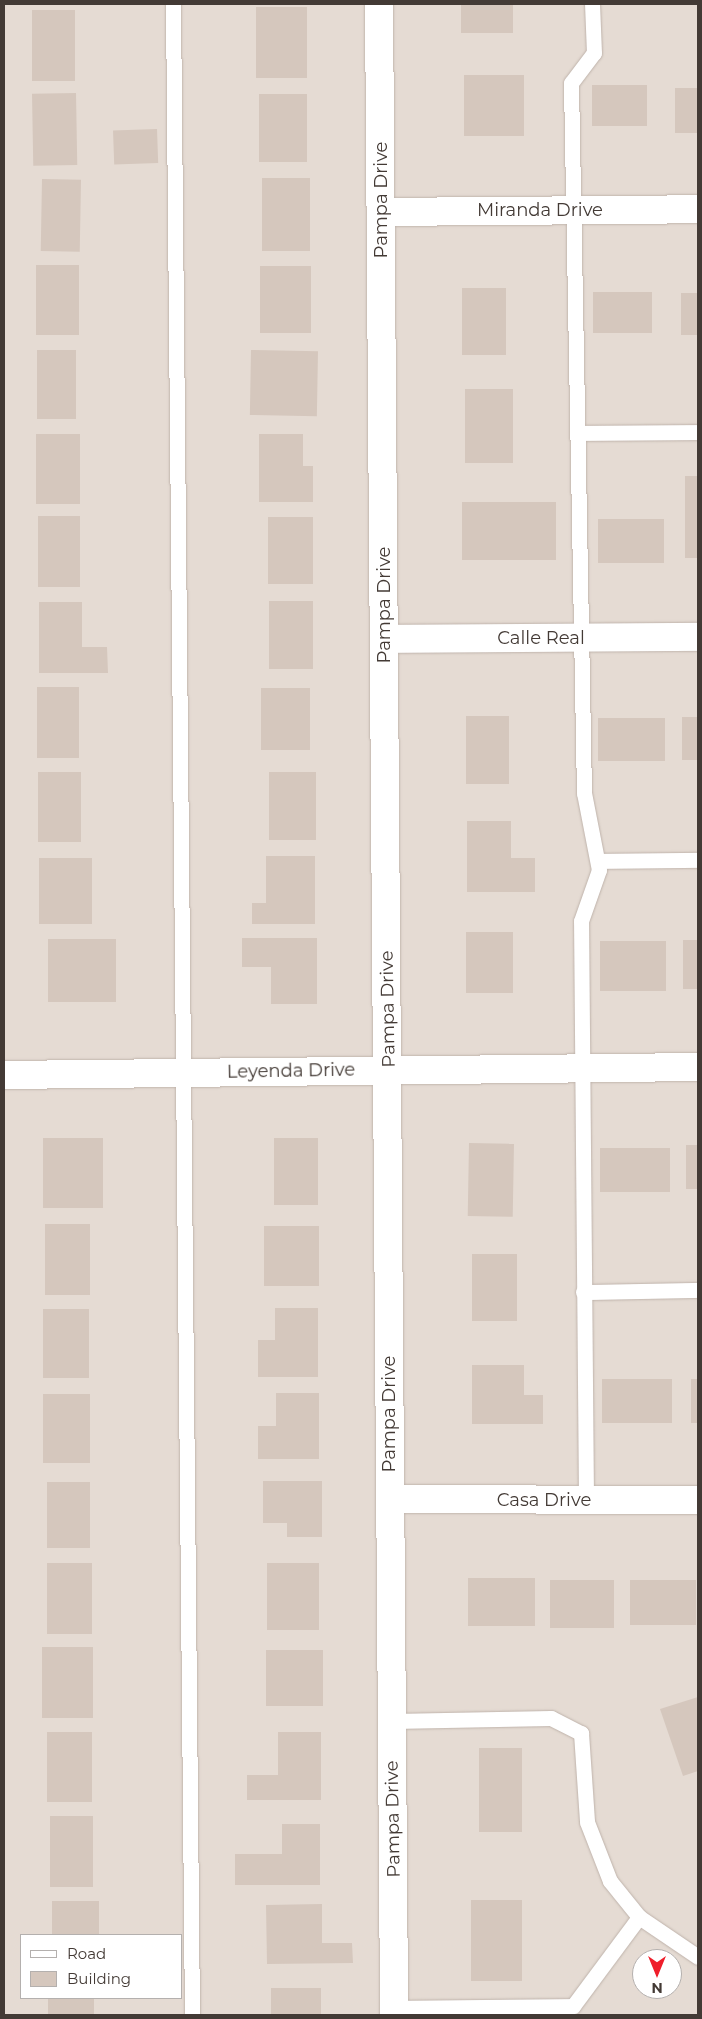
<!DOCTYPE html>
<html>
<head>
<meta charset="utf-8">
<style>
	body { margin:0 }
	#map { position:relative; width:702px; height:2019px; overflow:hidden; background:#f1ebe4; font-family:Montserrat,sans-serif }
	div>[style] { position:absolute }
	.residential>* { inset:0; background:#e5dbd3 }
	.building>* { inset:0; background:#d5c7bd; transform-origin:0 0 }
	.roads { filter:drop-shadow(0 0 1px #bfb3ab) drop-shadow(0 0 1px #bfb3ab) }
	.service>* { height:15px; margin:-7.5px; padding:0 7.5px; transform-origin:7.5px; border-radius:7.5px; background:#fff }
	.minor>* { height:28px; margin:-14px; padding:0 14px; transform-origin:14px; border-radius:14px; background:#fff }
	span { translate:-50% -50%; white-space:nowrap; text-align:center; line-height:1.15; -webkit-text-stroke:4.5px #fff; paint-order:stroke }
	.street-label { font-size:18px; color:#433a35 }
	.frame { position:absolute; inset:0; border:5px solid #433a35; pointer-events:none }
	.legend { position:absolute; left:20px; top:1934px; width:162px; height:65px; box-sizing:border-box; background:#fff; border:1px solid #b4b0ae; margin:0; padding:6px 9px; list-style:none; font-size:15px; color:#433a35 }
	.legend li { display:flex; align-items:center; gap:10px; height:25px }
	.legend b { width:25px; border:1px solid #b4b0ae }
	.north { position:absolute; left:632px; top:1949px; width:50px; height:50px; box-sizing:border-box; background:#fff; border:1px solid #b4b0ae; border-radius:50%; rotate:180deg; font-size:14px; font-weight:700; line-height:20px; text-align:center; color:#433a35 }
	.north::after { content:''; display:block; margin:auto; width:18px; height:22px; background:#ef1e2b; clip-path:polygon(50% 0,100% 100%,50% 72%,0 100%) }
</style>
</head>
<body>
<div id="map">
	<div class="residential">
		<div style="clip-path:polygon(evenodd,4px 4px,698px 4px,698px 2015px,4px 2015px,4px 4px,21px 1935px,181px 1935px,181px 1998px,21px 1998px,21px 1935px,4px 4px,642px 1959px,672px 1959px,672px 1989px,642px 1989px,642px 1959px)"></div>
	</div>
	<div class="building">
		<div style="left:461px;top:4px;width:52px;height:29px"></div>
		<div style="left:256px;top:7px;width:51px;height:71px"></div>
		<div style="left:32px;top:10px;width:43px;height:71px"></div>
		<div style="left:464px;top:75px;width:60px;height:61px"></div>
		<div style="left:592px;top:85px;width:55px;height:41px"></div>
		<div style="left:675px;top:88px;width:23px;height:45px"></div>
		<div style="left:76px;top:93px;width:72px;height:44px;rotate:89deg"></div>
		<div style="left:259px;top:94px;width:48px;height:68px"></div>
		<div style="left:157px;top:129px;width:34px;height:44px;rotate:88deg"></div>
		<div style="left:262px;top:178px;width:48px;height:73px"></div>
		<div style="left:42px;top:179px;width:39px;height:72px;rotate:1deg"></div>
		<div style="left:36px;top:265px;width:43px;height:70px"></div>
		<div style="left:260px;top:266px;width:51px;height:67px"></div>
		<div style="left:462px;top:288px;width:44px;height:67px"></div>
		<div style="left:593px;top:292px;width:59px;height:41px"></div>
		<div style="left:681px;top:293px;width:17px;height:42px"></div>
		<div style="left:37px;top:350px;width:39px;height:69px"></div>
		<div style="left:251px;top:350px;width:67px;height:65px;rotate:1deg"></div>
		<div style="left:465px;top:389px;width:48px;height:74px"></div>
		<div style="left:36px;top:434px;width:44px;height:70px"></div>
		<div style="clip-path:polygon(259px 434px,303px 434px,303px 466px,313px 466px,313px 502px,259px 502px)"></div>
		<div style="left:685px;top:476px;width:13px;height:82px"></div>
		<div style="left:462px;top:502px;width:94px;height:58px"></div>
		<div style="left:38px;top:516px;width:42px;height:71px"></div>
		<div style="left:268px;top:517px;width:45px;height:67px"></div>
		<div style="left:598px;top:519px;width:66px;height:44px"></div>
		<div style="left:269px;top:601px;width:44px;height:68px"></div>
		<div style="clip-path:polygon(39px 602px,82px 602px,82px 647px,107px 647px,108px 673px,39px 673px)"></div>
		<div style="left:37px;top:687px;width:42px;height:71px"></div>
		<div style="left:261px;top:688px;width:49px;height:62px"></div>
		<div style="left:466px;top:716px;width:43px;height:68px"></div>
		<div style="left:682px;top:717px;width:16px;height:43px"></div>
		<div style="left:598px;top:718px;width:67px;height:43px"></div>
		<div style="left:38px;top:772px;width:43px;height:70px"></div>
		<div style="left:269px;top:772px;width:47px;height:68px"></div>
		<div style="clip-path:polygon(467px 821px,511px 821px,511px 858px,535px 858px,535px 892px,467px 892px)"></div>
		<div style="clip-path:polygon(266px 856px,315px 856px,315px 924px,252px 924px,252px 903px,266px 903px)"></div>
		<div style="left:39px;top:858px;width:53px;height:66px"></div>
		<div style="left:466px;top:932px;width:47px;height:61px"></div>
		<div style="clip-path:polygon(242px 938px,317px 938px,317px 1004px,271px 1004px,271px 967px,242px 967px)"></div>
		<div style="left:48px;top:939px;width:68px;height:63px"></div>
		<div style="left:683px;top:940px;width:15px;height:49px"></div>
		<div style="left:600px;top:941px;width:66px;height:50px"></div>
		<div style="left:43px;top:1138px;width:60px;height:70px"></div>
		<div style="left:274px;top:1138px;width:44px;height:67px"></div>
		<div style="left:469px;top:1143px;width:45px;height:73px;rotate:1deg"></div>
		<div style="left:686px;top:1145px;width:12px;height:44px"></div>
		<div style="left:600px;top:1148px;width:70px;height:44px"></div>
		<div style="left:45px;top:1224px;width:45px;height:71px"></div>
		<div style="left:264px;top:1226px;width:55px;height:60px"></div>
		<div style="left:472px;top:1254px;width:45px;height:67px"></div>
		<div style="clip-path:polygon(275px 1308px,318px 1308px,318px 1377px,258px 1377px,258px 1340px,275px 1340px)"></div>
		<div style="left:43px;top:1309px;width:46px;height:69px"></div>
		<div style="clip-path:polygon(472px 1365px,524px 1365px,524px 1395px,543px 1395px,543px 1424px,472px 1424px)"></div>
		<div style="left:602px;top:1379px;width:70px;height:44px"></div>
		<div style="left:691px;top:1379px;width:7px;height:44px"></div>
		<div style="clip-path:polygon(276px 1393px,319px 1393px,319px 1459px,258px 1459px,258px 1426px,276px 1426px)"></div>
		<div style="left:43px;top:1394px;width:47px;height:69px"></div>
		<div style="clip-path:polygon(263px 1481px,322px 1481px,322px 1537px,287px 1537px,287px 1523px,263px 1523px)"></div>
		<div style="left:47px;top:1482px;width:43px;height:66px"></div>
		<div style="left:47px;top:1563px;width:45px;height:71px"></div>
		<div style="left:267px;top:1563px;width:52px;height:67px"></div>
		<div style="left:535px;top:1578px;width:48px;height:67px;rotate:90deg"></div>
		<div style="left:550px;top:1580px;width:64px;height:48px"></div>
		<div style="left:630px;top:1580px;width:66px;height:45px"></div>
		<div style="left:42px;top:1647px;width:51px;height:71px"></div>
		<div style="left:266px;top:1650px;width:57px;height:56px"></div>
		<div style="clip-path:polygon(698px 1697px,698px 1771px,683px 1776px,660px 1709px)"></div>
		<div style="left:47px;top:1732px;width:45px;height:70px"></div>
		<div style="clip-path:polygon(278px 1732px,321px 1732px,321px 1800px,247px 1800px,247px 1775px,278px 1775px)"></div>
		<div style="left:479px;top:1748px;width:43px;height:84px"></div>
		<div style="left:50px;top:1816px;width:43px;height:71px"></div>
		<div style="clip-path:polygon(282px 1824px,320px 1824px,320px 1885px,235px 1885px,235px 1854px,282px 1854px)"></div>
		<div style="left:471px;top:1900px;width:51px;height:81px"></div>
		<div style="left:52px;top:1901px;width:47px;height:34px"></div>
		<div style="clip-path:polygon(322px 1904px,322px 1943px,352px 1943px,353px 1963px,267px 1964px,266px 1905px)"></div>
		<div style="left:271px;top:1988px;width:50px;height:27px"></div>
		<div style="left:48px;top:1998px;width:46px;height:17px"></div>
	</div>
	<div class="roads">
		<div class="service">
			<div style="left:173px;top:4px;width:2011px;rotate:89.46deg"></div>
			<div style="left:577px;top:433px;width:121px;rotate:-0.5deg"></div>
			<div style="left:598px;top:861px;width:100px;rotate:-0.6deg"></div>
			<div style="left:583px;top:1292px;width:115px;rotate:-1deg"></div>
			<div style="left:586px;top:1500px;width:579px;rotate:-90.49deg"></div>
			<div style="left:581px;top:921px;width:54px;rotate:-70.6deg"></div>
			<div style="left:599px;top:870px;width:78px;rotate:-101deg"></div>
			<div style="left:584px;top:793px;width:710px;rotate:-91.05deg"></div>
			<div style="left:571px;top:83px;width:38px;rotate:-53deg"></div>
			<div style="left:594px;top:53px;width:49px;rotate:-92.3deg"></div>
			<div style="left:392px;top:1721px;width:159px;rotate:-1.1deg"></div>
			<div style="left:551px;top:1718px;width:34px;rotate:27deg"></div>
			<div style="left:581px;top:1733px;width:89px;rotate:86.1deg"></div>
			<div style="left:587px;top:1822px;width:63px;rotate:68.7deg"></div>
			<div style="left:610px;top:1881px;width:46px;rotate:51.1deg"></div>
			<div style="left:639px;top:1917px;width:71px;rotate:34.1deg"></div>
			<div style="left:394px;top:2008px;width:179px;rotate:-0.6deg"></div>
			<div style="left:573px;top:2006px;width:111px;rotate:-53.4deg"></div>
		</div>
		<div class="minor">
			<div style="left:379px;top:4px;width:2011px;rotate:89.57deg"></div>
			<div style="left:381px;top:212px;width:317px;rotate:-0.5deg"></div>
			<div style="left:384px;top:639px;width:314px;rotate:-0.4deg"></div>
			<div style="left:4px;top:1075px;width:694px;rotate:-0.66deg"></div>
			<div style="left:390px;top:1499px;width:308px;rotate:0.2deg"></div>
		</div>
	</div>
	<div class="street-label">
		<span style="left:381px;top:200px;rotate:-90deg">Pampa Drive</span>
		<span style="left:540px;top:210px">Miranda Drive</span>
		<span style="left:384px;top:605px;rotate:-90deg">Pampa Drive</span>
		<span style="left:541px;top:638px">Calle Real</span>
		<span style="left:388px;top:1009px;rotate:-91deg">Pampa Drive</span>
		<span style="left:291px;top:1071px;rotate:-1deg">Leyenda Drive</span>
		<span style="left:389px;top:1414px;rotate:-90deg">Pampa Drive</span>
		<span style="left:544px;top:1500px">Casa Drive</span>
		<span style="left:393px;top:1819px;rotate:-91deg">Pampa Drive</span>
	</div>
	<div class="frame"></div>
	<ul class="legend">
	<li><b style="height:6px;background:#fff"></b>Road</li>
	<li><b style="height:14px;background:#d5c7bd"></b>Building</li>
	</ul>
	<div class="north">N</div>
</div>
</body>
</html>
